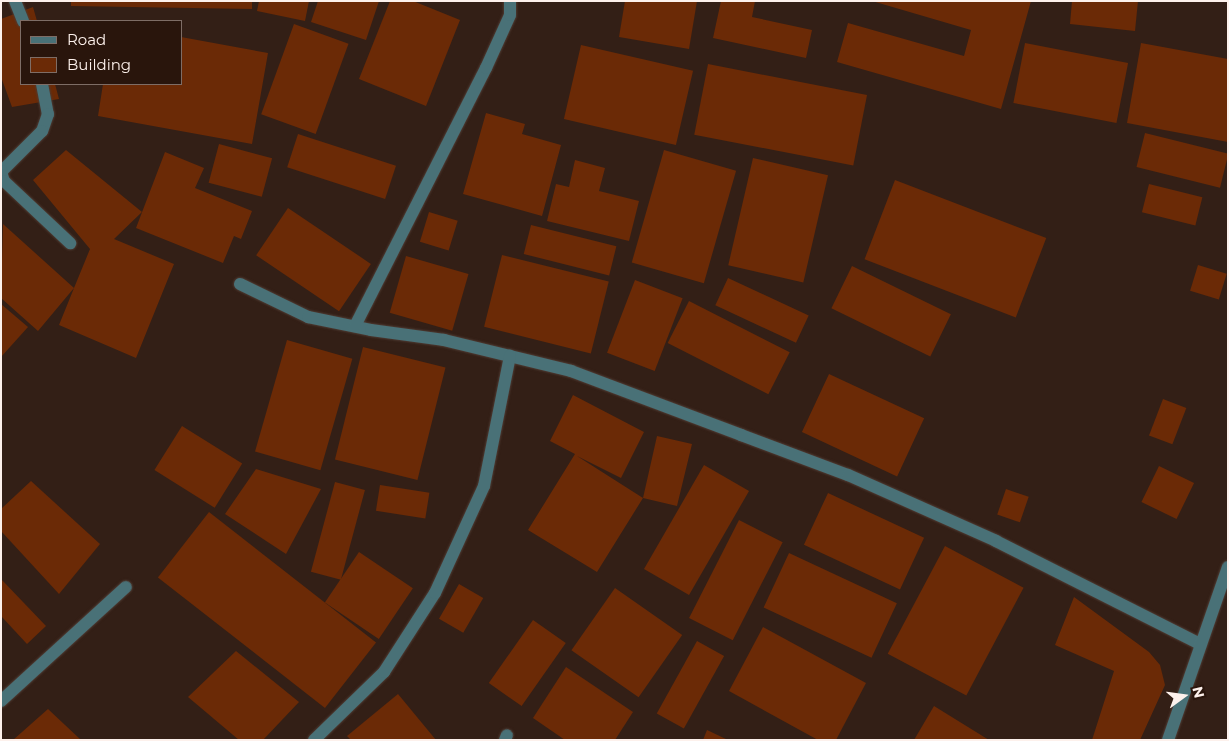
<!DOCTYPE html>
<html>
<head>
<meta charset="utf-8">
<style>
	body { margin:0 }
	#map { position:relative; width:1229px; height:741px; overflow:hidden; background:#331f16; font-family:Montserrat,sans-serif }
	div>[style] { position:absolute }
	.building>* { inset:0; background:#6b2a06; transform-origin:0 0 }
	.roads { filter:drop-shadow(0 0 1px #4f3c34) drop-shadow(0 0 1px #4f3c34) }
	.minor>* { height:12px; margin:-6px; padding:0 6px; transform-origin:6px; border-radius:6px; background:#497177 }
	span { translate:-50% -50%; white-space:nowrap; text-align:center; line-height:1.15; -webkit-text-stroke:4px #29150c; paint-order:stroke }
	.frame { position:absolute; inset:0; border:2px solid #fdf1ec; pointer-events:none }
	.legend { position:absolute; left:20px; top:20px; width:162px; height:65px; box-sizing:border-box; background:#29150c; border:1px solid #7e6d66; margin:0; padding:6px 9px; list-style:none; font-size:15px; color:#fdf1ec }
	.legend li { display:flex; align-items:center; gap:10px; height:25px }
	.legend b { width:25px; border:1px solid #7e6d66 }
	.north { position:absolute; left:1159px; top:671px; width:50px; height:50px; -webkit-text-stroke:4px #29150c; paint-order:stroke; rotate:76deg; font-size:14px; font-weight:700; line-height:20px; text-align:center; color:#fdf1ec }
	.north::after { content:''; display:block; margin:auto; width:18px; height:22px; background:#fdf1ec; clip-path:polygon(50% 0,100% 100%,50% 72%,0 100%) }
</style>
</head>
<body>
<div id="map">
	<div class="building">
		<div style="clip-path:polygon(71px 1px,252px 1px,252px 9px,71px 6px)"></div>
		<div style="clip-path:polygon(259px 1px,309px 1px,305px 21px,257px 11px)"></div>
		<div style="clip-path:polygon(318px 1px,379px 1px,366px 40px,311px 22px)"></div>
		<div style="clip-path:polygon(390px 1px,413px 1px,460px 20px,426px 106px,359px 79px)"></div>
		<div style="clip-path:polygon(625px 1px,697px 1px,689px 49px,619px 37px)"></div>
		<div style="clip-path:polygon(721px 1px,755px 1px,752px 17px,812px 30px,806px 58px,713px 38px)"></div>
		<div style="clip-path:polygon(872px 1px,1031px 1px,1001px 109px,837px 62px,848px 23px,964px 56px,971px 30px)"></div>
		<div style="clip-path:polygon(1072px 1px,1138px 1px,1135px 31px,1070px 24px)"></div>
		<div style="clip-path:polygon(33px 7px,37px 21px,21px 21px,21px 84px,55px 84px,59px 99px,12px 107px,1px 77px,1px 19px)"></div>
		<div style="left:294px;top:24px;width:58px;height:96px;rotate:20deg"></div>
		<div style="clip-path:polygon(181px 37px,268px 53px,252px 144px,98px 116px,103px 84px,181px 84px)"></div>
		<div style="left:1025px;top:43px;width:105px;height:61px;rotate:11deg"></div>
		<div style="clip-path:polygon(1141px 43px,1228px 59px,1228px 142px,1127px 123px)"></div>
		<div style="left:581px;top:45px;width:115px;height:76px;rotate:13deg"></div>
		<div style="left:708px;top:64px;width:162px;height:72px;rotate:11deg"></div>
		<div style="clip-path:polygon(486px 113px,525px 124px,522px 134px,561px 145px,542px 216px,463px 194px)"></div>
		<div style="left:1145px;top:133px;width:86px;height:35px;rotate:14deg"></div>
		<div style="left:298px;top:134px;width:103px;height:35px;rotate:18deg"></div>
		<div style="left:219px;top:144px;width:55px;height:40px;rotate:15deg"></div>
		<div style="clip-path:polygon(66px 150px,142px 212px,114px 239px,174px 264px,136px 358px,59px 325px,74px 288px,38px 331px,1px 298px,3px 224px,74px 288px,90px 249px,33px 180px)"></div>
		<div style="left:664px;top:150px;width:75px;height:117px;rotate:16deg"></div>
		<div style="clip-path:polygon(165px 152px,204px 168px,195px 188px,252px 211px,241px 239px,234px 236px,223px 263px,136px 228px)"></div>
		<div style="left:753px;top:158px;width:77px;height:110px;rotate:13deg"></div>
		<div style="clip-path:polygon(575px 160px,605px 168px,599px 191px,639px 201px,629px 241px,547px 221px,556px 184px,569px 187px)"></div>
		<div style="left:895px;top:180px;width:162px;height:85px;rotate:21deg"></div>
		<div style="left:1149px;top:184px;width:55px;height:29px;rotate:14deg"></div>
		<div style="left:288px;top:208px;width:100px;height:57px;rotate:34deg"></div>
		<div style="left:429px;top:212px;width:30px;height:31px;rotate:17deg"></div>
		<div style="left:531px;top:225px;width:88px;height:30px;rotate:14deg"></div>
		<div style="left:502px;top:255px;width:110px;height:74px;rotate:14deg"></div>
		<div style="left:406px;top:256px;width:65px;height:59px;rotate:16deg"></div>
		<div style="left:1198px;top:265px;width:30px;height:27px;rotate:17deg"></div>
		<div style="left:852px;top:266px;width:110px;height:47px;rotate:26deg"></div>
		<div style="left:728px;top:278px;width:89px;height:30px;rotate:25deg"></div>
		<div style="left:635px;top:280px;width:51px;height:78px;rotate:21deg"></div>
		<div style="left:689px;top:301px;width:113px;height:47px;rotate:27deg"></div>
		<div style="clip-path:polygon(1px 304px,28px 327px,1px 357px)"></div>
		<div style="left:287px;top:340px;width:68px;height:116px;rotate:16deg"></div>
		<div style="left:363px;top:347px;width:85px;height:116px;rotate:14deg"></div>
		<div style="left:829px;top:374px;width:105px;height:64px;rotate:25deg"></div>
		<div style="clip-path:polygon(573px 395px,644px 432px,621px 478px,577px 456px,643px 498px,657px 436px,692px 444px,677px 506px,643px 498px,597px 572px,528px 530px,575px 454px,550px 441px)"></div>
		<div style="left:1163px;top:399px;width:25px;height:39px;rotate:21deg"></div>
		<div style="left:182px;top:426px;width:71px;height:52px;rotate:32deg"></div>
		<div style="left:704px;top:465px;width:52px;height:120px;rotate:30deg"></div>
		<div style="left:1159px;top:466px;width:39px;height:40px;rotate:26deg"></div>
		<div style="clip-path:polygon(256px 469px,321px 489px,286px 554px,225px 514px)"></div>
		<div style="clip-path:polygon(31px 481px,100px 544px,59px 594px,1px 531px,1px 509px)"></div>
		<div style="left:335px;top:482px;width:31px;height:93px;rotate:15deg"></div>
		<div style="left:380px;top:485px;width:50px;height:26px;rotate:9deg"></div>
		<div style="left:1006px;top:489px;width:24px;height:27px;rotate:19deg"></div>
		<div style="left:828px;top:493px;width:106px;height:57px;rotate:25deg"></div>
		<div style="left:209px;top:512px;width:212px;height:83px;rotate:38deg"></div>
		<div style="left:739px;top:520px;width:49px;height:110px;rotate:27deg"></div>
		<div style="left:945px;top:546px;width:89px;height:122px;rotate:28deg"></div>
		<div style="left:359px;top:552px;width:65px;height:61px;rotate:34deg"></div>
		<div style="left:789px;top:553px;width:119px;height:60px;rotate:25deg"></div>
		<div style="clip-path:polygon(1px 579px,46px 626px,27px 644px,1px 616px)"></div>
		<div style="left:459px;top:584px;width:28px;height:40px;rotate:30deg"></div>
		<div style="left:615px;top:588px;width:82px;height:76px;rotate:35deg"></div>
		<div style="clip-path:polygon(1074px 597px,1149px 652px,1160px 665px,1165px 685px,1140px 740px,1092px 740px,1114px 671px,1055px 645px)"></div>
		<div style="left:533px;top:620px;width:40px;height:77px;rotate:35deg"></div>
		<div style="clip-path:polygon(763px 627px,866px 683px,836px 740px,818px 740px,729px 691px)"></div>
		<div style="left:697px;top:641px;width:31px;height:83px;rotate:29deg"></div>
		<div style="clip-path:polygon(236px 651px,299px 702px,263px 740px,239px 740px,188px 697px)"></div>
		<div style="clip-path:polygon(566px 667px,633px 712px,615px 740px,565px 740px,533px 718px)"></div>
		<div style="clip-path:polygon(398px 694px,436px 740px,351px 740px,347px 736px)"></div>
		<div style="clip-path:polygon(934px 706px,989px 740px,914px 740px)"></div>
		<div style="clip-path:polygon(48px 709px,81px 740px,13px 740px)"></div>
		<div style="clip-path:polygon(707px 730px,728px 740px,703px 740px)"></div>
	</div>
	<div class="roads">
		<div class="minor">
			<div style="left:15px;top:1px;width:22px;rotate:68deg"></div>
			<div style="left:42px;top:84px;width:31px;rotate:79deg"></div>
			<div style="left:48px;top:114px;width:18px;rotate:109deg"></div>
			<div style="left:42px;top:131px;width:57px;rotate:135deg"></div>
			<div style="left:2px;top:171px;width:4px;rotate:90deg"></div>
			<div style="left:2px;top:175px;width:6px;rotate:72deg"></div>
			<div style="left:4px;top:181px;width:91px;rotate:43.2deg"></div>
			<div style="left:240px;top:284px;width:76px;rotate:25.9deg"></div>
			<div style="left:308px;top:317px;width:64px;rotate:11.7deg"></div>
			<div style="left:371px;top:330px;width:74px;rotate:7.8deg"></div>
			<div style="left:444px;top:340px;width:131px;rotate:13.7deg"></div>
			<div style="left:571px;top:371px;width:182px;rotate:20.6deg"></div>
			<div style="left:741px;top:435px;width:114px;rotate:20.5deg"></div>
			<div style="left:848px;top:475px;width:162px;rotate:24deg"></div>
			<div style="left:996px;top:541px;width:229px;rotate:26.8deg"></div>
			<div style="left:355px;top:326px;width:289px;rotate:-63.1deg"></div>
			<div style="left:486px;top:68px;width:58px;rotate:-65.6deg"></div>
			<div style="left:510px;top:15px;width:14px;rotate:-90deg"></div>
			<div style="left:1px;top:701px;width:169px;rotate:-42.4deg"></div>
			<div style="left:314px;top:740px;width:98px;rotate:-44.2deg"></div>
			<div style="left:384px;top:672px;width:94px;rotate:-57.2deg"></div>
			<div style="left:435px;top:593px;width:118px;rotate:-65.4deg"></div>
			<div style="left:484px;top:486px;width:133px;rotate:-78.7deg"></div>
			<div style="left:505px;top:740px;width:5px;rotate:-68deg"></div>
			<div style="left:1168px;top:740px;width:183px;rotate:-70.9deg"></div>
		</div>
	</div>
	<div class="frame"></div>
	<ul class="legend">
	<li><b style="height:6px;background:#497177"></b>Road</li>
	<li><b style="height:14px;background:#6b2a06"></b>Building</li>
	</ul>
	<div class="north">N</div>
</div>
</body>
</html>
